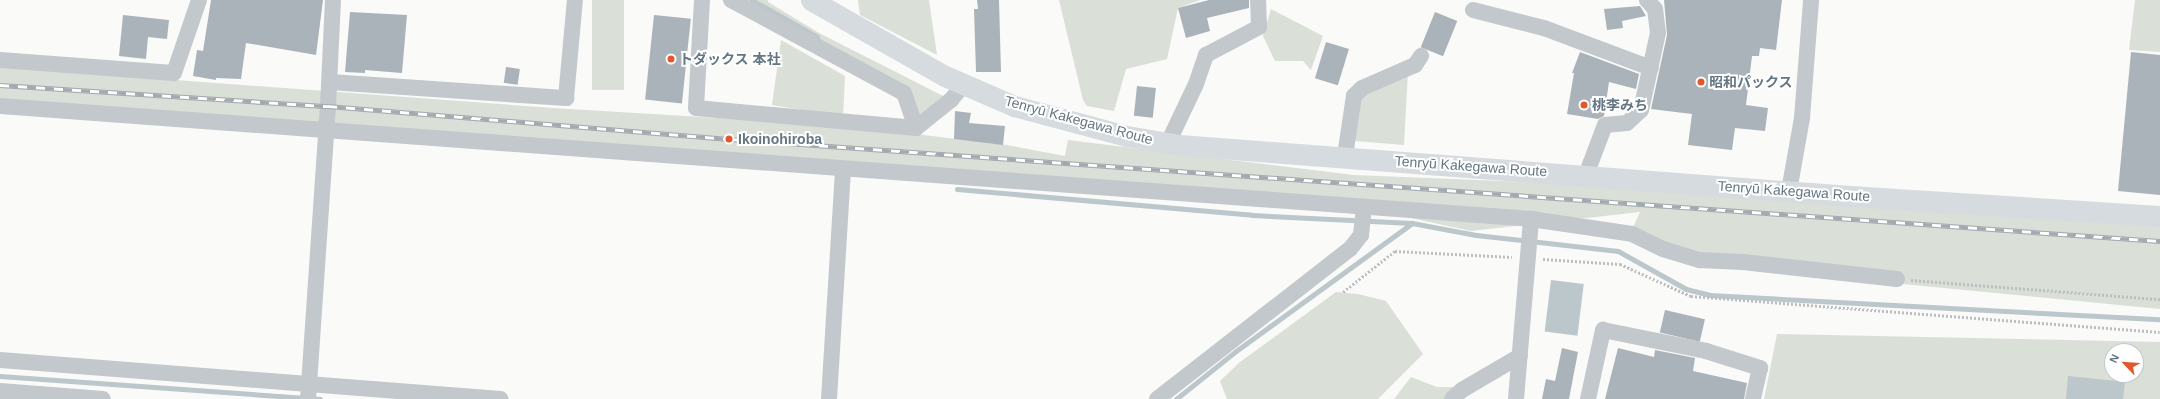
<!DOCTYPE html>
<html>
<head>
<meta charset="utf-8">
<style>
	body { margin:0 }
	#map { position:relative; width:2160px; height:399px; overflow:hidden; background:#fafaf8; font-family:Helvetica,"Noto Sans JP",sans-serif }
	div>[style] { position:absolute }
	.green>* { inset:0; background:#dadfd7; transform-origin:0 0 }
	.water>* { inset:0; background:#bbc7cb; transform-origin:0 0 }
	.stream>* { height:5px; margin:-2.5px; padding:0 2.5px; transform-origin:2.5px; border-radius:2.5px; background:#bbc7cb }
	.building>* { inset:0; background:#aab3b9; transform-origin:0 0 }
	.path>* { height:2.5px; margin-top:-1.25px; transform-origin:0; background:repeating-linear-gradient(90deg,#bbbfc2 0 2px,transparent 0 4px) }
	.minor>* { height:16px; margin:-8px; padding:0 8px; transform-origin:8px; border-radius:8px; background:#c3c8cc }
	.major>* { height:21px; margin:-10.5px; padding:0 10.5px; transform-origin:10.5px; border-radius:10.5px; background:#d6dbdf }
	.rail>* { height:4.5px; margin-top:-2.25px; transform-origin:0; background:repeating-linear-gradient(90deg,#fff 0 9px,#a2aab0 0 18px); box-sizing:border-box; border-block:1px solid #a2aab0 }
	.dots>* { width:11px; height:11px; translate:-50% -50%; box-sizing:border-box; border:2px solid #fff; border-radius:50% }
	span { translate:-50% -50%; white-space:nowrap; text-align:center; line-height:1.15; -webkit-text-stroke:4px #fff; paint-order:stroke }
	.poi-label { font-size:14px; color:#657683; font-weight:700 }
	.left { translate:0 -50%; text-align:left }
	.street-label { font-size:14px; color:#657683 }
	.north { position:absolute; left:2104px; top:343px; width:40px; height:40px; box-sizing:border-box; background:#fff; border:1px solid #c1c8cd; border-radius:50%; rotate:295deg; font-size:11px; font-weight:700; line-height:16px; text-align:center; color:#657683 }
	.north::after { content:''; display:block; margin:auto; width:14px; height:18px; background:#e4572e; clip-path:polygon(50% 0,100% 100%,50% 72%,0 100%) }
</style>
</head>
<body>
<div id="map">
	<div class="green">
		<div style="left:592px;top:0;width:32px;height:90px"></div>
		<div style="clip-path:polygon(731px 0,768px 0,768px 2px,819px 33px,951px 100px,915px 128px,904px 93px)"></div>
		<div style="clip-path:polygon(858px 0,929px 0,937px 55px,860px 15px)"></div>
		<div style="clip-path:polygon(1059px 0,1200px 0,1178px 8px,1167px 59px,1126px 69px,1114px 111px,1087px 106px,1083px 100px)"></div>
		<div style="clip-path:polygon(2135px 0,2160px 0,2160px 52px,2129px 50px)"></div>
		<div style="clip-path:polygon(1271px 9px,1323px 36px,1311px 70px,1303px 61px,1275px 61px,1263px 36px)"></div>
		<div style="clip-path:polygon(781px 40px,845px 76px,843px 117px,772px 105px)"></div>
		<div style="clip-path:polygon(0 67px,553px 108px,848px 126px,1007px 145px,1065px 156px,1068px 140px,1354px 175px,1572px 184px,2160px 226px,2160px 309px,1780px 272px,1699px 260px,1631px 232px,1640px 212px,1471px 231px,1364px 208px,0 101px)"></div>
		<div style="clip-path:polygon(1408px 72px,1404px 145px,1343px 140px,1355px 100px)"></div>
		<div style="clip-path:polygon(1336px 292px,1358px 294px,1386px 301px,1423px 354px,1378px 399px,1227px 399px,1220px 381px,1240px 362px)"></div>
		<div style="clip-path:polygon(evenodd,1777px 334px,2160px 342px,2160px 399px,1764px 399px,1777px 334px,2112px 351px,2136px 351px,2136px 375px,2112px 375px,2112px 351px)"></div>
		<div style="clip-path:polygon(1411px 377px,1437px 387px,1458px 387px,1448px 399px,1394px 399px)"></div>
	</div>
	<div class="water">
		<div style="left:1551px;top:280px;width:33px;height:52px;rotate:7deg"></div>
		<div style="clip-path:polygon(2068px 376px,2125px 382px,2123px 399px,2066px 399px)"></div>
	</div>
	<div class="stream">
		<div style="left:752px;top:0;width:75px;rotate:29.6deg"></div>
		<div style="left:957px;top:189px;width:296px;rotate:5deg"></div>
		<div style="left:1252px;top:215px;width:160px;rotate:2.9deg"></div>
		<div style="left:1412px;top:223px;width:65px;rotate:10.6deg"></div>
		<div style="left:1476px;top:235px;width:143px;rotate:6.4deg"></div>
		<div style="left:1618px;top:251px;width:78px;rotate:29.2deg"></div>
		<div style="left:1686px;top:289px;width:25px;rotate:14deg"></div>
		<div style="left:1710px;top:295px;width:451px;rotate:3.1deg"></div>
		<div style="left:0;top:376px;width:321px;rotate:4.1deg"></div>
		<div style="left:1176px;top:399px;width:77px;rotate:-38.7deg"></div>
		<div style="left:1236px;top:351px;width:218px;rotate:-36deg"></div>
	</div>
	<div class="building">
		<div style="clip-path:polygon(211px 0,323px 0,316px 55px,246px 43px,241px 79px,216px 78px,216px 80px,193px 76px,197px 50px,203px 51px)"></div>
		<div style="clip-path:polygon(977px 0,999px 0,1001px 72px,976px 72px,974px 9px,978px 9px)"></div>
		<div style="clip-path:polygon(1209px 0,1249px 0,1249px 8px,1207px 18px,1210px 31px,1186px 38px,1178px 8px)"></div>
		<div style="clip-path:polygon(1664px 0,1782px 0,1776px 50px,1760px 48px,1759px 56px,1752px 56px,1746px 105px,1768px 108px,1765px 131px,1735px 128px,1732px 150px,1688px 145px,1692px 114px,1651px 109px,1667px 35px)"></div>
		<div style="clip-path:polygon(1640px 6px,1646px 16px,1622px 21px,1623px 28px,1607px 30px,1604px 9px)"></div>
		<div style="clip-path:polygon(350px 12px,407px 15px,402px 73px,365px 70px,365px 73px,345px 72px)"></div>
		<div style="left:1435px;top:12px;width:24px;height:38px;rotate:22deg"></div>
		<div style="clip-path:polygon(123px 15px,169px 20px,167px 39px,148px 37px,146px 59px,119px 56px)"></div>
		<div style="left:654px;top:15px;width:37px;height:85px;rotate:6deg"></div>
		<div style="left:1326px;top:42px;width:24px;height:38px;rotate:17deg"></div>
		<div style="clip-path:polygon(1580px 52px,1639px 74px,1636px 89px,1609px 82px,1604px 116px,1598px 119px,1567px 114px,1574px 73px,1572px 73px)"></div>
		<div style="clip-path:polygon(2131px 52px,2160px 55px,2160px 195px,2118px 191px)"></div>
		<div style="left:506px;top:67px;width:14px;height:16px;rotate:8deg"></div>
		<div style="left:1137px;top:86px;width:19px;height:30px;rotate:6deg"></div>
		<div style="clip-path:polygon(955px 111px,971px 113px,969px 123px,1005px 126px,1003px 145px,954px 139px)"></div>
		<div style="left:1665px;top:310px;width:41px;height:23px;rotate:13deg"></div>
		<div style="clip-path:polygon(1562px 348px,1578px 352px,1569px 399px,1542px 399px,1546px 379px,1555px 381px)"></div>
		<div style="clip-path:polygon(1618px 348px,1654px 357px,1655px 350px,1695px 358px,1693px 371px,1747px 383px,1744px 399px,1605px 399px)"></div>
	</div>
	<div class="path">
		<div style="left:1543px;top:259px;width:77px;rotate:3.7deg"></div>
		<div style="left:1620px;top:264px;width:78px;rotate:24.3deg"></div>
		<div style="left:1691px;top:296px;width:470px;rotate:4.4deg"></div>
		<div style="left:1911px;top:280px;width:250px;rotate:4.4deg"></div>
		<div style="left:1343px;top:292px;width:66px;rotate:-38.3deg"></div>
		<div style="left:1395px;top:251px;width:117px;rotate:2.9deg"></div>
	</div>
	<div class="minor">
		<div style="left:702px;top:0;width:108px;rotate:93.2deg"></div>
		<div style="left:696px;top:108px;width:221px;rotate:5.2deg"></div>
		<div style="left:916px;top:128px;width:45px;rotate:-38.7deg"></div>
		<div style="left:951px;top:100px;width:19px;rotate:-51deg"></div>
		<div style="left:731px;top:0;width:196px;rotate:28.3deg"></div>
		<div style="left:904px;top:93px;width:37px;rotate:71deg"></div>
		<div style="left:1473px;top:10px;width:73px;rotate:14.2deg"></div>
		<div style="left:1544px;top:28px;width:114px;rotate:20.5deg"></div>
		<div style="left:0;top:60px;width:174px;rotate:4.3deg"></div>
		<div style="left:174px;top:73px;width:77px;rotate:-71.1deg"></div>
		<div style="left:330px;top:82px;width:237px;rotate:3.9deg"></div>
		<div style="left:566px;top:98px;width:98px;rotate:-84.8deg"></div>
		<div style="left:0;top:106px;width:1535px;rotate:4.22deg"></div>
		<div style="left:1531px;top:219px;width:102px;rotate:8.4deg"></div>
		<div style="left:1632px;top:234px;width:34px;rotate:26deg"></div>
		<div style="left:1663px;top:249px;width:38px;rotate:17deg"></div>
		<div style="left:1699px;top:260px;width:44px;rotate:2.6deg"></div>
		<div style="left:1743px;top:262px;width:155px;rotate:6.3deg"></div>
		<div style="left:1168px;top:143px;width:65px;rotate:-64.6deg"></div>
		<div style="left:1196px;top:84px;width:31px;rotate:-71deg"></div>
		<div style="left:1206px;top:55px;width:60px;rotate:-27.8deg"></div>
		<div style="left:1259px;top:27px;width:27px;rotate:-92deg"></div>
		<div style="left:1345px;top:156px;width:61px;rotate:-81.5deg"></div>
		<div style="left:1354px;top:96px;width:11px;rotate:-45deg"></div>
		<div style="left:1362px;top:88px;width:58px;rotate:-23.5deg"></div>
		<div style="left:1415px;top:65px;width:11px;rotate:-56deg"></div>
		<div style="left:1586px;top:175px;width:53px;rotate:-69.2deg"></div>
		<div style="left:1605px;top:125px;width:22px;rotate:-5deg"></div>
		<div style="left:1627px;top:123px;width:19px;rotate:-43deg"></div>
		<div style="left:1641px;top:110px;width:79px;rotate:-77.6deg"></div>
		<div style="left:1658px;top:33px;width:24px;rotate:-97deg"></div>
		<div style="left:1655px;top:9px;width:12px;rotate:-132deg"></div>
		<div style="left:1789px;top:191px;width:74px;rotate:-79.9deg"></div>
		<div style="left:1802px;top:118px;width:118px;rotate:-85.6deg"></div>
		<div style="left:0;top:360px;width:502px;rotate:4.46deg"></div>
		<div style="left:0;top:391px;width:103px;rotate:4.4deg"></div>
		<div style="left:308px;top:399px;width:294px;rotate:-86.1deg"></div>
		<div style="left:328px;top:106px;width:106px;rotate:-87.3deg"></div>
		<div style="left:829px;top:399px;width:231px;rotate:-86.5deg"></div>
		<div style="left:1157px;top:399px;width:244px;rotate:-37.9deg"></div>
		<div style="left:1350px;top:249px;width:18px;rotate:-52deg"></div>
		<div style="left:1361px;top:235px;width:27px;rotate:-84deg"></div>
		<div style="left:1452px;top:399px;width:13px;rotate:-42deg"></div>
		<div style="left:1462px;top:390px;width:67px;rotate:-30.4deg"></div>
		<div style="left:1516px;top:399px;width:181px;rotate:-85.2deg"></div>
		<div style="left:1588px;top:399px;width:71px;rotate:-77.7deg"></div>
		<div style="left:1603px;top:330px;width:105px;rotate:11.5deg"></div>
		<div style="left:1706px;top:351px;width:57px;rotate:17.5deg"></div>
		<div style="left:1760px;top:368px;width:32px;rotate:103deg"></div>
	</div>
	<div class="major">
		<div style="left:811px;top:0;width:154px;rotate:29.6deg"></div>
		<div style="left:945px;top:76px;width:75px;rotate:23.5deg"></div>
		<div style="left:1014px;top:106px;width:117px;rotate:14.9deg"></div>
		<div style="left:1127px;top:136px;width:53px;rotate:9.8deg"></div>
		<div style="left:1179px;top:145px;width:673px;rotate:4.35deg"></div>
		<div style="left:1850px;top:196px;width:311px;rotate:3.7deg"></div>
	</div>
	<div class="rail">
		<div style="left:0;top:85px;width:329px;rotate:3.7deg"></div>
		<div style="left:328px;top:106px;width:402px;rotate:4.7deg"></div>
		<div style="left:729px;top:139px;width:1435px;rotate:4.08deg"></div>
	</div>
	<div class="dots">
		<div style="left:671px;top:59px;background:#e4572e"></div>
		<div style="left:1701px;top:82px;background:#e4572e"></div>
		<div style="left:1584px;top:105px;background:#e4572e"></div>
		<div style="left:729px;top:139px;background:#e4572e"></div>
	</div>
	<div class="poi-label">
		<span class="left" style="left:679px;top:59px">トダックス 本社</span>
		<span class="left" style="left:1709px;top:82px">昭和パックス</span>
		<span class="left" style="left:1592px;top:105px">桃李みち</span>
		<span class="left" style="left:738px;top:139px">Ikoinohiroba</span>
	</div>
	<div class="street-label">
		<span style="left:1079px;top:120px;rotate:15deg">Tenryū Kakegawa Route</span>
		<span style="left:1471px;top:166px;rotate:4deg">Tenryū Kakegawa Route</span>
		<span style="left:1794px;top:191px;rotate:4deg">Tenryū Kakegawa Route</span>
	</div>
	<div class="north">N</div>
</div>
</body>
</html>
